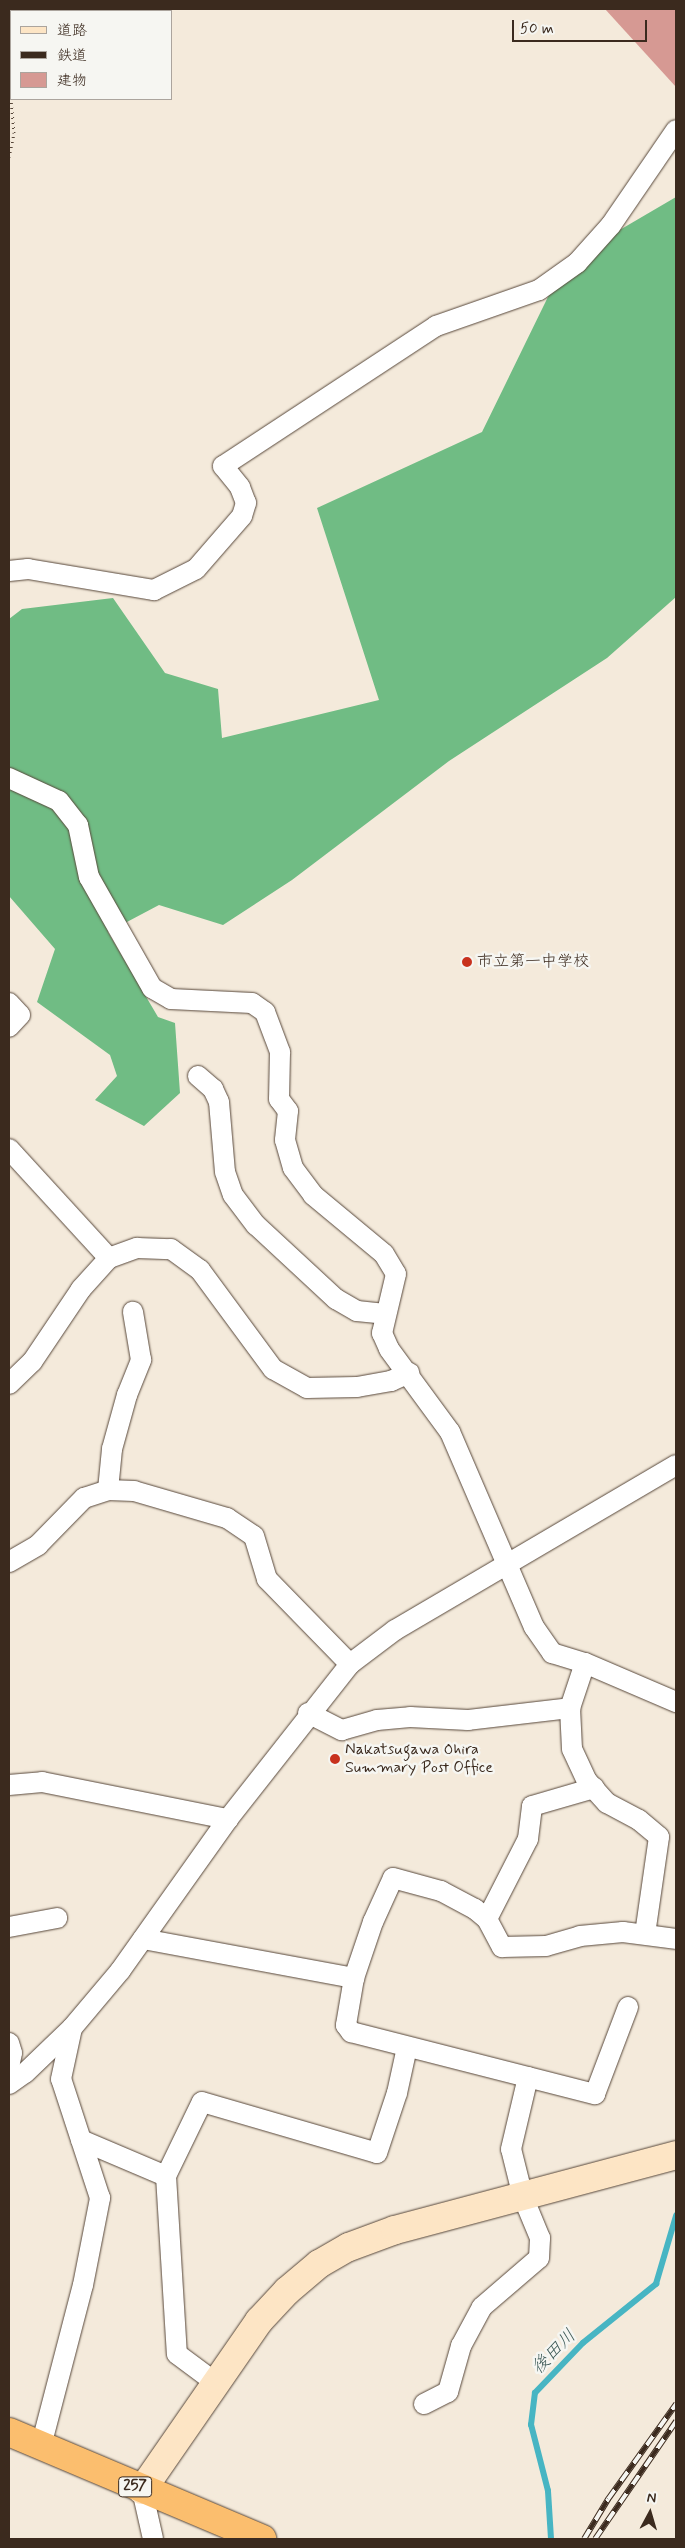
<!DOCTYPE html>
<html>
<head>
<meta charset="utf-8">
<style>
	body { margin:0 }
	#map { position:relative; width:685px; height:2548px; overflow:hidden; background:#f4eadb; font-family:Mynerve,"Klee One",sans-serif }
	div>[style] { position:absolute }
	.forest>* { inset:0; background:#70bc84 }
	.stream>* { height:5.5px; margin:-2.75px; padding:0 2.75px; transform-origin:2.75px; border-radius:2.75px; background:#47b5c3 }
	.building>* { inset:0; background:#d69993 }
	.path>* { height:3px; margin-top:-1.5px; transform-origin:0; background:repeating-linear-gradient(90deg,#57473a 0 1px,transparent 0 5px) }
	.roads { filter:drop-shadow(0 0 1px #57473a) drop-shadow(0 0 1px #57473a) }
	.street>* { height:20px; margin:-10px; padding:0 10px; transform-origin:10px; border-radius:10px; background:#fff }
	.secondary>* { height:28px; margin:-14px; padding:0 14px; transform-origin:14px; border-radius:14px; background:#fde5c5 }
	.highway>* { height:28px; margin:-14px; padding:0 14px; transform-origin:14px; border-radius:14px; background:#fbbe6e }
	.rail>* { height:5.5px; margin-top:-2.75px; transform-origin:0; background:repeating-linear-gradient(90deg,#f6f6f2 0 11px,#3b2a1e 0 22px); box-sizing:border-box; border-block:1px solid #3b2a1e }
	.dots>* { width:14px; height:14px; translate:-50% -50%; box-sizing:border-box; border:2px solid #f6f6f2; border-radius:50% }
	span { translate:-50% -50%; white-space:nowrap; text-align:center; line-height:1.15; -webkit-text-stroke:5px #f6f6f2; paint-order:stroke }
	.shield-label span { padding:1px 4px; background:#f6f6f2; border:1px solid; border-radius:4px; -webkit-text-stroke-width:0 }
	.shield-label { font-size:15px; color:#3b2a1e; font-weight:700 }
	.poi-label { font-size:16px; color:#3b2a1e }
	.left { translate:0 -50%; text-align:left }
	.water-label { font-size:18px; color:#3f5b58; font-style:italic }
	.frame { position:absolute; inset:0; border:10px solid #3b2a1e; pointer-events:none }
	.legend { position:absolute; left:10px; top:10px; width:162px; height:90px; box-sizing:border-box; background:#f6f6f2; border:1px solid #aba49d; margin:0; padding:6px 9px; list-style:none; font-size:15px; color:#3b2a1e }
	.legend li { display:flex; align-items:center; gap:10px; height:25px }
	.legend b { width:25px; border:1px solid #aba49d }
	.north { position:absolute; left:625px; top:2488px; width:50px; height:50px; -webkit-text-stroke:4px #f6f6f2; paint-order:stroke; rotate:6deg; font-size:14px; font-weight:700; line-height:20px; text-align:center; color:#3b2a1e }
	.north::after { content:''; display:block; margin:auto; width:18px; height:22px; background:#3b2a1e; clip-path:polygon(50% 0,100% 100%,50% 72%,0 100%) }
	.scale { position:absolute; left:512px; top:20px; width:135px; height:22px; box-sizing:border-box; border:2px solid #3b2a1e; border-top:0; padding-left:6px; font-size:15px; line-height:18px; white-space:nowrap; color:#3b2a1e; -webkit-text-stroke:4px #f6f6f2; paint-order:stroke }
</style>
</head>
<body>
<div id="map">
	<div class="forest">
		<div style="clip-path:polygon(676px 197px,676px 597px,607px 658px,449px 761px,292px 880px,223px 925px,159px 905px,108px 932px,158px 1017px,175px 1023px,180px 1093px,144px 1126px,95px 1100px,117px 1076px,110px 1055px,37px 1002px,55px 949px,9px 896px,9px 619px,22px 609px,113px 598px,165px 673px,218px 689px,222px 738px,379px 700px,317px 508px,482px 432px,565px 262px)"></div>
	</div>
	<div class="stream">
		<div style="left:551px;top:2539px;width:48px;rotate:-93.6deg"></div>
		<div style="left:548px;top:2491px;width:68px;rotate:-104.4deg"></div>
		<div style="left:531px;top:2425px;width:32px;rotate:-83deg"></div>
		<div style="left:535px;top:2393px;width:69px;rotate:-46.2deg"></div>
		<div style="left:583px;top:2343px;width:94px;rotate:-38.9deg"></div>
		<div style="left:656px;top:2284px;width:71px;rotate:-73.6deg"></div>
	</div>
	<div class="building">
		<div style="clip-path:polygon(605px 9px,676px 9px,676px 87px)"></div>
	</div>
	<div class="path">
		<div style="left:9px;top:71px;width:27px;rotate:86deg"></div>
		<div style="left:9px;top:157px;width:25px;rotate:-78deg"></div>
		<div style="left:14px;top:133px;width:34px;rotate:-95deg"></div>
	</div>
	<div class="roads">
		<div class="street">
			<div style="left:9px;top:571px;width:19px;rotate:-6deg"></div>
			<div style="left:28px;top:569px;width:128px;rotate:9.5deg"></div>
			<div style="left:154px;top:590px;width:47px;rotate:-26.6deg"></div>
			<div style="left:196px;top:569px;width:70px;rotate:-49deg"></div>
			<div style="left:242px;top:516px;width:14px;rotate:-73deg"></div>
			<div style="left:246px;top:503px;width:17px;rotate:-111deg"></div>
			<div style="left:240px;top:487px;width:27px;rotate:-129deg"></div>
			<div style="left:223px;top:466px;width:255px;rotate:-33.3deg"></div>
			<div style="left:436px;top:326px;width:109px;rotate:-19.3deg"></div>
			<div style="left:539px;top:290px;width:47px;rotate:-35.4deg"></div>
			<div style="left:577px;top:263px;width:51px;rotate:-48.2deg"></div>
			<div style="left:611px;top:225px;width:115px;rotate:-55.6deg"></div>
			<div style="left:9px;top:778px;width:55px;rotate:24.7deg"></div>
			<div style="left:59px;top:801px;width:31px;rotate:52deg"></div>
			<div style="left:78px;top:825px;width:53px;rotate:78.1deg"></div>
			<div style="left:89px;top:877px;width:128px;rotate:60.4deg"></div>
			<div style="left:152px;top:988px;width:22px;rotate:30deg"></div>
			<div style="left:171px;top:999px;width:81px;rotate:2.8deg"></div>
			<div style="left:252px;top:1003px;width:16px;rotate:35deg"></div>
			<div style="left:265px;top:1012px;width:43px;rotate:69.4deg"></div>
			<div style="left:280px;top:1052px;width:47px;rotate:91.2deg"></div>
			<div style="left:279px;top:1099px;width:15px;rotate:53deg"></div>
			<div style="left:288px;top:1111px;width:29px;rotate:96deg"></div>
			<div style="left:285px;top:1140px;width:29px;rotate:74deg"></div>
			<div style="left:293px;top:1168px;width:34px;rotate:53deg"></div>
			<div style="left:313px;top:1195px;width:92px;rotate:39.7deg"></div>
			<div style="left:384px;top:1254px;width:23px;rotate:59deg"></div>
			<div style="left:396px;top:1274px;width:61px;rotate:103.3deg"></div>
			<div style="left:382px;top:1333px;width:17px;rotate:66deg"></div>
			<div style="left:389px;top:1349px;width:103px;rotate:53.7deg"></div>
			<div style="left:450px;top:1432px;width:212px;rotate:66.7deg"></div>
			<div style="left:534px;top:1627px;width:32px;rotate:55deg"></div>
			<div style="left:552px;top:1653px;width:34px;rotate:17deg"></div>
			<div style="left:585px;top:1663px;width:99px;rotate:23.2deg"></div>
			<div style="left:9px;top:1003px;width:16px;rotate:47deg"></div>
			<div style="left:20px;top:1015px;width:16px;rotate:133deg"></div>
			<div style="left:198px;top:1076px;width:20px;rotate:41deg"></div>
			<div style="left:213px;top:1089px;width:14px;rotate:65deg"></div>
			<div style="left:219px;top:1102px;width:70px;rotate:85.1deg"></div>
			<div style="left:225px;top:1172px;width:24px;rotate:71deg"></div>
			<div style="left:233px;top:1195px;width:38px;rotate:53deg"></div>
			<div style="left:256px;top:1225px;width:109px;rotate:42.8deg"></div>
			<div style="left:336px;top:1299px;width:24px;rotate:30deg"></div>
			<div style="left:357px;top:1311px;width:28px;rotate:6deg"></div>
			<div style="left:9px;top:1149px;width:148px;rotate:47.5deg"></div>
			<div style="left:9px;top:1384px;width:32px;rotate:-44deg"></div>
			<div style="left:32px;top:1362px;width:88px;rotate:-56.1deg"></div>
			<div style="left:81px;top:1289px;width:42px;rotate:-47.9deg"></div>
			<div style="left:109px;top:1258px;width:30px;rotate:-20deg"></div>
			<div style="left:137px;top:1248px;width:34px;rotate:2deg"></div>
			<div style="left:171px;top:1249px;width:36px;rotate:36deg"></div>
			<div style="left:200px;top:1270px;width:123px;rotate:53.6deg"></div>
			<div style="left:273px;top:1369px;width:39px;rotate:29deg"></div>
			<div style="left:307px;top:1388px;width:50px;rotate:-1.1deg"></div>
			<div style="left:357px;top:1387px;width:35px;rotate:-10deg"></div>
			<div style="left:391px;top:1381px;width:20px;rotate:-24deg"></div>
			<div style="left:108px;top:1490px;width:41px;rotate:-84.4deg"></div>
			<div style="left:112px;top:1449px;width:56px;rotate:-74.5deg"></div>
			<div style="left:127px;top:1395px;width:38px;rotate:-68deg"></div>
			<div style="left:141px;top:1360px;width:49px;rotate:-99.5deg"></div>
			<div style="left:9px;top:1562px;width:34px;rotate:-30deg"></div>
			<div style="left:38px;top:1545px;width:66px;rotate:-45.6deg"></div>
			<div style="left:84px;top:1498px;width:25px;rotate:-18deg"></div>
			<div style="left:108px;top:1490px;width:26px;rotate:2deg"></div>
			<div style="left:134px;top:1491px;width:97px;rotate:16.2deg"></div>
			<div style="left:227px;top:1518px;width:32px;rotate:34deg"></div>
			<div style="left:254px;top:1536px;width:45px;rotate:73.2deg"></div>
			<div style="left:267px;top:1579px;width:119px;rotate:45.7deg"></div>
			<div style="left:585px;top:1663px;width:47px;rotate:108.4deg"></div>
			<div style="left:570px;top:1708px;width:41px;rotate:87.2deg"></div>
			<div style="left:572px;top:1749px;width:35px;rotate:65deg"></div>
			<div style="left:587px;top:1781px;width:30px;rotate:48deg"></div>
			<div style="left:607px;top:1803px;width:36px;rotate:28deg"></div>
			<div style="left:639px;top:1820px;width:26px;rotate:40deg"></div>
			<div style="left:659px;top:1837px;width:98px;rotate:98.2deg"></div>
			<div style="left:308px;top:1713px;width:38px;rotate:27deg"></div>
			<div style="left:342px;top:1730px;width:36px;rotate:-16deg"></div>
			<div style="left:377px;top:1720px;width:33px;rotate:-5deg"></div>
			<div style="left:410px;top:1717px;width:58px;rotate:3deg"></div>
			<div style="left:468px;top:1720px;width:103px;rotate:-6.7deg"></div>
			<div style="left:9px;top:1785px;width:33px;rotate:-5deg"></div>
			<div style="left:42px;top:1782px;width:190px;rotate:11.3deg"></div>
			<div style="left:487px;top:1919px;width:90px;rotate:-62.9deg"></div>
			<div style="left:528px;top:1839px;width:33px;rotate:-83deg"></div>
			<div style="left:532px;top:1806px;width:65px;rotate:-16.2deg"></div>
			<div style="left:9px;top:1927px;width:49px;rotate:-10.6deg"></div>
			<div style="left:143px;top:1939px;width:215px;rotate:10.5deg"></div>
			<div style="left:354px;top:1978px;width:48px;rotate:99.7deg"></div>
			<div style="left:346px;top:2025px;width:9px;rotate:54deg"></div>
			<div style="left:351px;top:2032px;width:252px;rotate:14.3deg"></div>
			<div style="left:595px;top:2094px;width:93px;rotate:-69.2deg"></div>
			<div style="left:354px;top:1978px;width:59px;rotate:-71.3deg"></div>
			<div style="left:373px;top:1922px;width:48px;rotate:-65.6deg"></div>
			<div style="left:393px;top:1878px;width:50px;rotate:15.2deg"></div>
			<div style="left:441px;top:1891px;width:38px;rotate:28deg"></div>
			<div style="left:475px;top:1909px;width:16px;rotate:40deg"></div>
			<div style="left:487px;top:1919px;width:32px;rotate:62deg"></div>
			<div style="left:502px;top:1947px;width:44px;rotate:-1.3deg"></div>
			<div style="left:546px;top:1946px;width:35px;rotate:-16deg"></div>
			<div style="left:580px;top:1936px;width:43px;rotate:-5.3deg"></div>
			<div style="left:623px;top:1932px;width:53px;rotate:7.5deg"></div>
			<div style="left:9px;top:2043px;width:10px;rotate:73deg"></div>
			<div style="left:12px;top:2053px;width:14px;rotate:102deg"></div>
			<div style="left:9px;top:2084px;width:19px;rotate:-35deg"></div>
			<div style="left:25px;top:2073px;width:65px;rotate:-43.8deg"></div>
			<div style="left:72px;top:2028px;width:75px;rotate:-49.9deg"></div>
			<div style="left:120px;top:1971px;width:186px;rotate:-54.6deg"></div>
			<div style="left:228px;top:1819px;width:197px;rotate:-51.8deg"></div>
			<div style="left:350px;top:1664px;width:56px;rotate:-37.1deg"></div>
			<div style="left:395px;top:1630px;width:326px;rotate:-30.4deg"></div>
			<div style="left:81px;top:2140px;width:92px;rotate:23deg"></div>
			<div style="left:166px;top:2176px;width:82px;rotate:-64.1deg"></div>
			<div style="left:202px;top:2102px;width:182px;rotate:16.2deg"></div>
			<div style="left:377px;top:2153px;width:63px;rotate:-71.6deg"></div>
			<div style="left:397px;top:2093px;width:47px;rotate:-77.7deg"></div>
			<div style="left:166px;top:2176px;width:178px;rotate:86.5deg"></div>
			<div style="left:177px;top:2354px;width:49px;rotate:36.6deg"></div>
			<div style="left:424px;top:2404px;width:27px;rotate:-27deg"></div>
			<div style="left:448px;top:2392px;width:48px;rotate:-74.2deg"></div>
			<div style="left:461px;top:2346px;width:44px;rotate:-61.7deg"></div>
			<div style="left:482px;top:2307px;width:75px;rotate:-40.7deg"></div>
			<div style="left:539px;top:2258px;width:20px;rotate:-87deg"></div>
			<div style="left:540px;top:2238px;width:44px;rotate:-112.5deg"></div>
			<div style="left:523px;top:2197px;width:49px;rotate:-104deg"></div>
			<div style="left:511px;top:2149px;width:74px;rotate:-76.7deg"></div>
			<div style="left:41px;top:2446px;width:166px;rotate:-75.4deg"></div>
			<div style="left:83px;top:2285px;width:89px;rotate:-78.9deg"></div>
			<div style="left:100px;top:2198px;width:125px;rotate:-108.1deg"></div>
			<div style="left:61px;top:2079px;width:52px;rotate:-77.8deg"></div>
			<div style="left:142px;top:2490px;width:50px;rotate:77.3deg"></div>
		</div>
		<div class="secondary">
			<div style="left:142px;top:2490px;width:206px;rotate:-55.3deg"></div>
			<div style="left:259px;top:2321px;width:41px;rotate:-47deg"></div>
			<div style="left:287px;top:2291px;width:42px;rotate:-40.2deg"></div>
			<div style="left:319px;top:2264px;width:34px;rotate:-30deg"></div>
			<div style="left:349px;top:2247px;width:49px;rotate:-20.3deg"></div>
			<div style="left:395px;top:2230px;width:291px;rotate:-14.9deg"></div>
		</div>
		<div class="highway">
			<div style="left:9px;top:2432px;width:275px;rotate:22.9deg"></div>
		</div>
	</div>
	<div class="rail">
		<div style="left:584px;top:2539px;width:47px;rotate:-59deg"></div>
		<div style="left:608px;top:2499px;width:117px;rotate:-54.4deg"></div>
		<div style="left:595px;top:2539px;width:143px;rotate:-55.5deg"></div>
	</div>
	<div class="dots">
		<div style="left:467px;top:962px;background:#c8321e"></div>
		<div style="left:335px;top:1759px;background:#c8321e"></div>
	</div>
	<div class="shield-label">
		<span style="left:135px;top:2487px">257</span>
	</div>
	<div class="poi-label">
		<span class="left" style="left:477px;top:962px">市立第一中学校</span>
		<span class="left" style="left:345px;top:1759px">Nakatsugawa Ohira<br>Summary Post Office</span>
	</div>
	<div class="water-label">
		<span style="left:554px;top:2352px;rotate:-45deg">後田川</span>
	</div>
	<div class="frame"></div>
	<ul class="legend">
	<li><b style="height:6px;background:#fde5c5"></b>道路</li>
	<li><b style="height:6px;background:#3b2a1e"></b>鉄道</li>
	<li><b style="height:14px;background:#d69993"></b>建物</li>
	</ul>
	<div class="north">N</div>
	<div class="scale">50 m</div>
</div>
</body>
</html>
